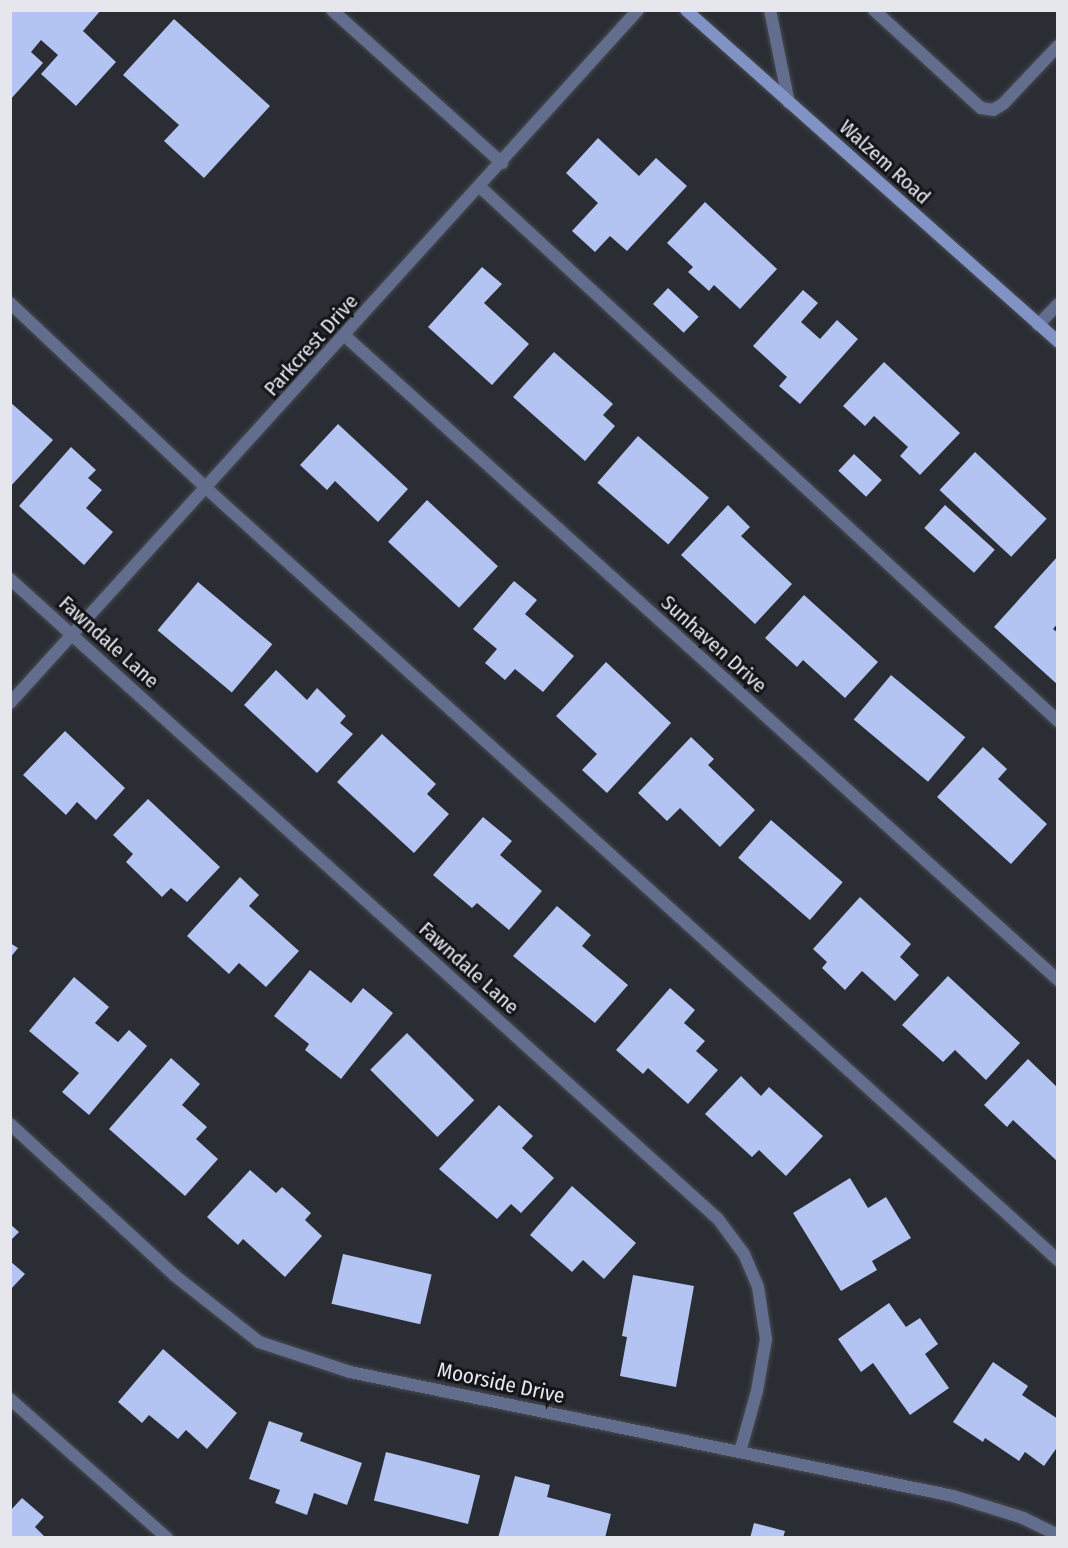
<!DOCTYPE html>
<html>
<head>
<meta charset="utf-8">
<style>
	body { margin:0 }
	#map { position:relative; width:1068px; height:1548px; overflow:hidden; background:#2a2d34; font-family:"Fira Sans Condensed",sans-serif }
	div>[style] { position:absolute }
	.building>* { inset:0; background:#b3c3f2; transform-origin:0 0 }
	.roads { filter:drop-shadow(0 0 2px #484b51) drop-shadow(0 0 2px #484b51) }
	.service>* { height:12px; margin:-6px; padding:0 6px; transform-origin:6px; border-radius:6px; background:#636e8e }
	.minor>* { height:12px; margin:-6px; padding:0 6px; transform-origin:6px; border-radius:6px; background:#636e8e }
	.secondary>* { height:12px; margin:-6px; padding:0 6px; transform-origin:6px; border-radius:6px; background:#8192c5 }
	span { translate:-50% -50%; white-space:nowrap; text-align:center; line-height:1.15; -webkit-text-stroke:6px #141518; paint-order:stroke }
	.street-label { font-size:21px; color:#e5e7ec }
	.frame { position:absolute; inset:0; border:12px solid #e5e7ec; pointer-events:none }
</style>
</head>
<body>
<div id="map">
	<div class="building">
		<div style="clip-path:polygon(10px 10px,101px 10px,83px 31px,116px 62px,76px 106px,41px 74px,58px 55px,41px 40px,31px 52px,43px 63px,10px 100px)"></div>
		<div style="clip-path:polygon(174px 19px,270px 106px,204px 178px,164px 141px,179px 125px,123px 75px)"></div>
		<div style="clip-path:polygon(598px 138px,639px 176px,656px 158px,687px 186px,627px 251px,610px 236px,595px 252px,572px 231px,598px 203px,566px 173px)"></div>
		<div style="clip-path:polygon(705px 202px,777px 269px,740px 309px,714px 285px,709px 291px,688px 272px,693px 267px,667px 243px)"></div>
		<div style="clip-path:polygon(482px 267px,502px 284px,484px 303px,529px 344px,492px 385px,428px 327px)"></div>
		<div style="left:668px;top:288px;width:42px;height:22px;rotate:43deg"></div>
		<div style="clip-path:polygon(803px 290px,818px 303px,801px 322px,820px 339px,837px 320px,858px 339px,800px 404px,779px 386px,787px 377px,753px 346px)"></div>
		<div style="clip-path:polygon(554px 352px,613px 404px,603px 415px,615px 426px,585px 461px,513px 397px)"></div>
		<div style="clip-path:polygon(884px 362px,960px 433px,920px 475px,900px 456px,908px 447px,874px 416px,865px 426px,843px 406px)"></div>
		<div style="clip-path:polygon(10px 402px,53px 440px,10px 487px)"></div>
		<div style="clip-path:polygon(338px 424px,408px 489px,378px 522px,335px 481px,327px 490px,300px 465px)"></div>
		<div style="left:638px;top:436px;width:94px;height:62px;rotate:41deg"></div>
		<div style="clip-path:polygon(71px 447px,96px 470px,88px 478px,102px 490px,86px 508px,113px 532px,84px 565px,19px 506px)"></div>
		<div style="left:975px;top:452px;width:98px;height:52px;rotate:43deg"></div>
		<div style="left:854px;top:454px;width:38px;height:23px;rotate:43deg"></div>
		<div style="left:427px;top:500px;width:97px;height:57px;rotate:43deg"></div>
		<div style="clip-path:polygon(728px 505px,750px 527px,741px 536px,792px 584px,755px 624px,681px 555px)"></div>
		<div style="left:945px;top:505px;width:67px;height:31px;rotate:42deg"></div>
		<div style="clip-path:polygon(1058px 556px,1058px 623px,1053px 629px,1058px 633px,1058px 685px,994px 627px)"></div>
		<div style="clip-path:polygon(514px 581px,537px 600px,525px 614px,574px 656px,543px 692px,515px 669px,505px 680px,485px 663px,497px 649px,473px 629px)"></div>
		<div style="left:198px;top:582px;width:97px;height:63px;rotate:40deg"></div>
		<div style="clip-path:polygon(804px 595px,878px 662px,845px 698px,803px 660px,797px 667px,765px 638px)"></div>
		<div style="clip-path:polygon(606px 662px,671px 723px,607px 793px,582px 770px,597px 754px,556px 716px)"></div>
		<div style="clip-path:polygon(276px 670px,307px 700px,317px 688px,346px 716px,340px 723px,353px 734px,317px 773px,244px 705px)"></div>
		<div style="left:891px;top:675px;width:97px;height:58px;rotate:40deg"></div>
		<div style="clip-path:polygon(65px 731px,125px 788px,96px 820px,77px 802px,66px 815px,23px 775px)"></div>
		<div style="clip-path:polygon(382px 734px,436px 784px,427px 794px,449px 814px,414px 853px,337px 782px)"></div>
		<div style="clip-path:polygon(691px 737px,714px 759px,708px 765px,755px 810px,720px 847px,680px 808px,667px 821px,638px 793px)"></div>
		<div style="clip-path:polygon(983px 747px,1007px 769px,998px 779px,1047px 824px,1011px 864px,937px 797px)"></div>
		<div style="clip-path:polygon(148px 799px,220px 867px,187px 902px,171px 888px,162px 897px,126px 862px,133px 854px,113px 835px)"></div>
		<div style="clip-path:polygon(483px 817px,512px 841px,500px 855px,542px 891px,509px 930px,477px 903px,472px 908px,433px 875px)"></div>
		<div style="left:771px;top:820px;width:95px;height:50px;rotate:41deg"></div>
		<div style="clip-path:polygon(240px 877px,259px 895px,249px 906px,299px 951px,266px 987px,239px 963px,229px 974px,187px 936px)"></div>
		<div style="clip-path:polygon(860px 897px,911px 944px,900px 957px,919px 975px,895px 1001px,862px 971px,845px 990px,822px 968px,827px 962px,813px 949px)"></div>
		<div style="clip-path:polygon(557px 906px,591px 935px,582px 946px,628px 985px,595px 1023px,513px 956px)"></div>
		<div style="clip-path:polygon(10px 943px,18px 948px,10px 958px)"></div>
		<div style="clip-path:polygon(310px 970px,351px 1003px,363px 988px,393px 1013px,341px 1079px,305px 1050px,309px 1044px,274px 1016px)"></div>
		<div style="clip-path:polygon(948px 976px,1020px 1043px,986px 1080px,955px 1050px,943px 1062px,902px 1025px)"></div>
		<div style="clip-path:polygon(74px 977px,109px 1007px,95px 1023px,118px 1042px,129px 1030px,147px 1046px,89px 1115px,62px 1092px,79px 1073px,29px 1031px)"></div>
		<div style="clip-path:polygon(670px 988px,695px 1010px,684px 1023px,705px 1041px,696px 1051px,718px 1070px,688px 1104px,648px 1068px,643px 1074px,616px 1050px)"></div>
		<div style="left:407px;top:1033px;width:95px;height:52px;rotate:45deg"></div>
		<div style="clip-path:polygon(171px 1058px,200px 1084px,182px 1105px,207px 1127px,196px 1139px,218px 1159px,185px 1196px,109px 1129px)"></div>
		<div style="clip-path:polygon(1028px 1059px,1058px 1088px,1058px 1162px,1013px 1120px,1007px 1127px,984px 1105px)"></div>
		<div style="clip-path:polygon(741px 1076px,761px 1096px,769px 1087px,823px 1136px,786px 1176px,759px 1150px,752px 1157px,705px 1114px)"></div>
		<div style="clip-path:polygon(499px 1105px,533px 1136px,522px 1148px,554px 1178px,521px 1213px,511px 1204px,497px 1219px,439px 1169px)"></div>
		<div style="clip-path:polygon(250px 1170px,276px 1193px,282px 1187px,311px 1213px,305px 1220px,322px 1236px,285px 1277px,243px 1239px,238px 1245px,207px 1217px)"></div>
		<div style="clip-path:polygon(850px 1178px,868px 1208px,886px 1197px,911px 1238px,872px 1261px,877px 1270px,841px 1291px,793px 1213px)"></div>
		<div style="clip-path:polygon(572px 1186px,636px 1243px,604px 1279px,583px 1260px,572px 1272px,530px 1235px)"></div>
		<div style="clip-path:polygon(10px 1224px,19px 1232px,10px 1241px)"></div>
		<div style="left:343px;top:1254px;width:91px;height:51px;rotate:13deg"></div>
		<div style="clip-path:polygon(10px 1261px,25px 1274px,10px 1290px)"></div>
		<div style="clip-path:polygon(633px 1275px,694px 1286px,676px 1387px,620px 1376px,627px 1337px,622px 1336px)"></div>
		<div style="clip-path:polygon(889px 1303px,906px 1327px,920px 1318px,938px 1344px,925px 1354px,949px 1388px,910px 1415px,873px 1363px,861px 1372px,838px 1339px)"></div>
		<div style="clip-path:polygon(163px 1349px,237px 1413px,207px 1449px,186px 1430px,178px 1439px,149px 1415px,142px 1423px,118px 1402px)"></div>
		<div style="clip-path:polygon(993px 1362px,1028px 1386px,1022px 1395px,1058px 1419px,1058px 1446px,1044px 1466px,1025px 1452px,1019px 1461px,985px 1438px,983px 1442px,953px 1422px)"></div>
		<div style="clip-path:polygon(269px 1421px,303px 1433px,300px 1441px,362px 1463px,347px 1505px,314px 1493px,307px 1515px,275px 1503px,280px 1490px,249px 1479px)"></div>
		<div style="left:386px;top:1452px;width:97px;height:50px;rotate:14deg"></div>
		<div style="clip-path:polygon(515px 1476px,550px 1485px,547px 1497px,611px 1514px,605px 1538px,498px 1538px)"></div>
		<div style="clip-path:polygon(22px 1498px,44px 1517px,35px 1527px,46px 1538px,10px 1538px,10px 1511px)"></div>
		<div style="clip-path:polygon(754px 1523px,785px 1531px,783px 1538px,750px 1538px)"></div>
	</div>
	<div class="roads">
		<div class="service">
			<div style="left:332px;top:10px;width:229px;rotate:42deg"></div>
			<div style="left:874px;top:10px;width:145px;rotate:42.5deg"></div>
			<div style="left:981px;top:108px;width:12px;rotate:9deg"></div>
			<div style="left:993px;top:110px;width:12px;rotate:-31deg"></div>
			<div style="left:1003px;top:104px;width:80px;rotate:-46.5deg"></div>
			<div style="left:480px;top:187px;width:787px;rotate:42.73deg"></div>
			<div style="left:10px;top:303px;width:270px;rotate:43.3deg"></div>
			<div style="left:206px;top:488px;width:1150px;rotate:42.18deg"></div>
			<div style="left:1038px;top:325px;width:29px;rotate:-46deg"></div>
			<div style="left:10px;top:1399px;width:210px;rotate:41.5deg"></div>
		</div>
		<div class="minor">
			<div style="left:770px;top:10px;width:95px;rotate:78.5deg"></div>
			<div style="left:345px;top:336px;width:961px;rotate:42.09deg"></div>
			<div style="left:10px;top:579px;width:954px;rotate:42.11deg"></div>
			<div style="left:718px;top:1219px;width:44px;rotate:53.4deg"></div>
			<div style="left:744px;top:1254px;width:36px;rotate:67deg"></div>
			<div style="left:758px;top:1287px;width:53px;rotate:81.3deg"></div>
			<div style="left:766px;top:1339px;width:53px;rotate:99.8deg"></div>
			<div style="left:757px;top:1391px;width:63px;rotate:105.6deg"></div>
			<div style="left:10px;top:703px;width:935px;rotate:-47.82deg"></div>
			<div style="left:10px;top:1124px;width:223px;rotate:42.6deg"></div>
			<div style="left:174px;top:1275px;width:108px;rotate:38.2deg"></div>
			<div style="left:259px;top:1342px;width:96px;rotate:18.2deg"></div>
			<div style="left:350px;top:1372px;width:616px;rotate:11.62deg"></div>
			<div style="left:953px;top:1496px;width:73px;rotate:17.4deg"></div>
			<div style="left:1023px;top:1518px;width:39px;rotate:26deg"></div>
		</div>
		<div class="secondary">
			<div style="left:686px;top:10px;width:499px;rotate:41.7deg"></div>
		</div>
	</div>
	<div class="street-label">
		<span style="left:885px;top:162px;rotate:42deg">Walzem Road</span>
		<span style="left:311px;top:345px;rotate:-48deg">Parkcrest Drive</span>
		<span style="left:109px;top:642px;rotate:42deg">Fawndale Lane</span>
		<span style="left:714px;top:644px;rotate:42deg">Sunhaven Drive</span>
		<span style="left:469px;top:968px;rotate:42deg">Fawndale Lane</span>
		<span style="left:501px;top:1383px;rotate:12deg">Moorside Drive</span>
	</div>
	<div class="frame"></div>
</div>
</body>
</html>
